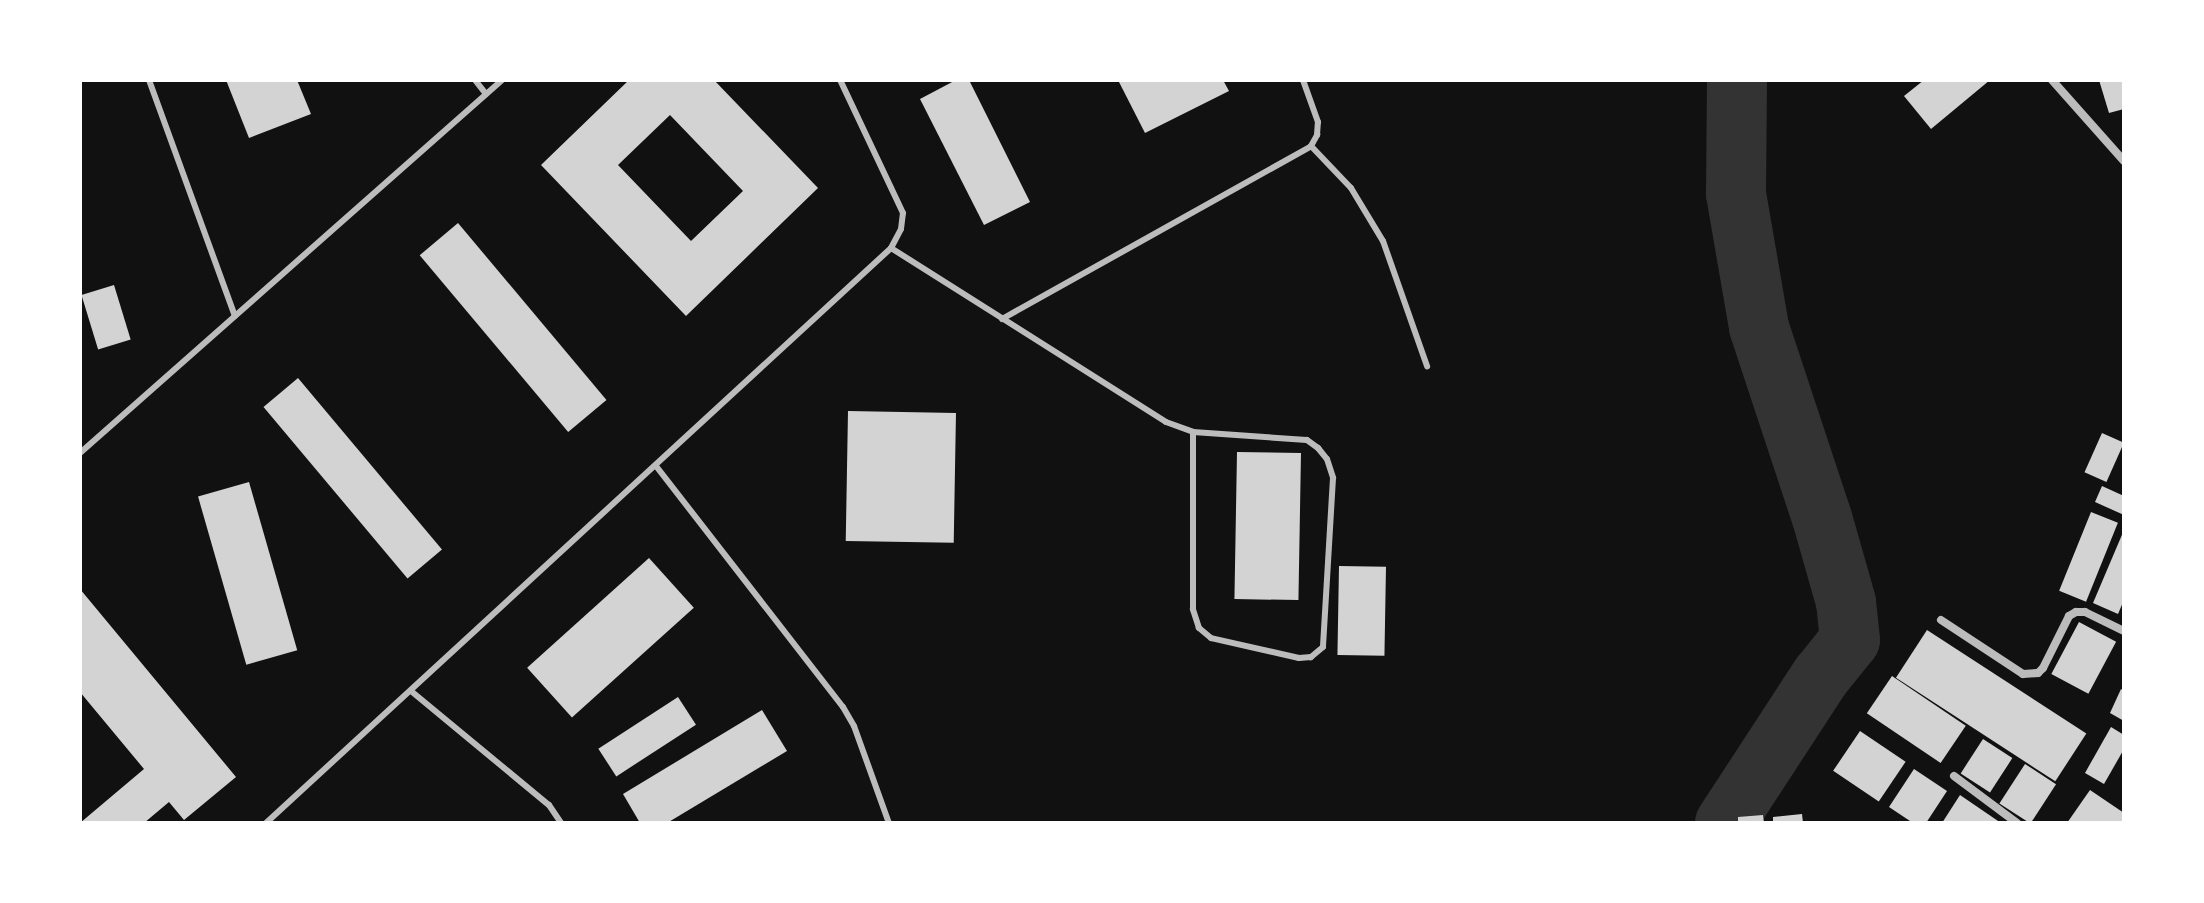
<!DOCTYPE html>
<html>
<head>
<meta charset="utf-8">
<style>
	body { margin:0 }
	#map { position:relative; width:2204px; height:903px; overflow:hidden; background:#111; font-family:"Exo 2",sans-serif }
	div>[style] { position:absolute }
	.river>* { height:60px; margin:-30px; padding:0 30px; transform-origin:30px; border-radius:30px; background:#333 }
	.building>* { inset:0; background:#d3d3d3; transform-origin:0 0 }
	.service>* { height:6px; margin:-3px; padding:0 3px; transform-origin:3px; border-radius:3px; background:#bcbcbc }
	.minor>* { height:8px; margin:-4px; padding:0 4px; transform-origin:4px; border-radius:4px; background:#bcbcbc }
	span { translate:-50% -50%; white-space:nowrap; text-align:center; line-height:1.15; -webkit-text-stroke:6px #fff; paint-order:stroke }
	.frame { position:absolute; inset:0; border:82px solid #fff; pointer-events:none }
</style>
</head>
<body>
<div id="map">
	<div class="river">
		<div style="left:1725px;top:823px;width:176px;rotate:-56.9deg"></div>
		<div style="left:1821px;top:676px;width:46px;rotate:-51.1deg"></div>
		<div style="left:1850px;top:640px;width:38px;rotate:-96deg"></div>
		<div style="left:1846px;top:602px;width:87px;rotate:-105.9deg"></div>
		<div style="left:1822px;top:518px;width:201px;rotate:-108.3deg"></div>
		<div style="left:1759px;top:327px;width:135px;rotate:-99.8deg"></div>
		<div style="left:1736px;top:194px;width:114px;rotate:-89.5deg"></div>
	</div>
	<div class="building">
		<div style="clip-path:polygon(226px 80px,297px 80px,311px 114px,249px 138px)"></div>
		<div style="clip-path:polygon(evenodd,629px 80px,714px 80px,818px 188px,686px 316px,541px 165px,629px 80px,670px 115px,743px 191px,691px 241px,618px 165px,670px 115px)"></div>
		<div style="clip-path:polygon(956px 80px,969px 80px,1030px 202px,984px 225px,920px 99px)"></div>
		<div style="clip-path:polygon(1118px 80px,1223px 80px,1229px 91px,1145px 133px)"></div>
		<div style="clip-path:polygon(1924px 80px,1990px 80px,1931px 129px,1904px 96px)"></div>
		<div style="clip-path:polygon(2099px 80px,2124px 80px,2124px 109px,2109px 113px)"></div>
		<div style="left:458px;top:223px;width:231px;height:50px;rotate:50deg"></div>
		<div style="left:114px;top:285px;width:57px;height:34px;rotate:73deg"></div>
		<div style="left:298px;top:378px;width:224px;height:45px;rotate:50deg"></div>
		<div style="left:848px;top:411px;width:108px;height:130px;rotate:1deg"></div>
		<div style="left:2102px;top:433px;width:24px;height:43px;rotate:24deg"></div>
		<div style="left:1237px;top:452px;width:64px;height:147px;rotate:1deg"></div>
		<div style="left:249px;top:482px;width:175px;height:53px;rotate:74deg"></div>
		<div style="clip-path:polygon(2102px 486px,2124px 496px,2124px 515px,2095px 502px)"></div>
		<div style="left:2091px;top:512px;width:29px;height:85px;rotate:22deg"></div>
		<div style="clip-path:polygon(2124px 530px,2124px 600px,2118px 614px,2093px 603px)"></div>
		<div style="left:649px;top:558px;width:67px;height:164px;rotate:48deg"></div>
		<div style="left:1339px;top:566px;width:47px;height:89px;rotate:1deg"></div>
		<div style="clip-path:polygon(80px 589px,236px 777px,184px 820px,169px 802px,144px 823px,80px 823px,144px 769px,80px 692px)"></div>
		<div style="left:2079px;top:622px;width:42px;height:59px;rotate:28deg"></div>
		<div style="left:1927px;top:630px;width:190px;height:57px;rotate:33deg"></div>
		<div style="left:1892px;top:676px;width:89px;height:45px;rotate:34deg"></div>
		<div style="clip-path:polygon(2121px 689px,2124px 691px,2124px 721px,2110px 713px)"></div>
		<div style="left:678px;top:697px;width:33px;height:95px;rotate:57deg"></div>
		<div style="clip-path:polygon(762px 710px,787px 751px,667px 823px,640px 823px,623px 794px)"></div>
		<div style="clip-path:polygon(2111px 727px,2124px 735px,2124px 749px,2104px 784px,2085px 773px)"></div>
		<div style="left:1860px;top:731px;width:55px;height:48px;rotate:34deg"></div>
		<div style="left:1983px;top:739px;width:35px;height:41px;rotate:33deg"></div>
		<div style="left:2025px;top:764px;width:37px;height:47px;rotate:33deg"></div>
		<div style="clip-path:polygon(1914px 769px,1947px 791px,1926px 823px,1913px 823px,1889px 807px)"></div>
		<div style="clip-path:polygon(2090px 790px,2124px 813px,2124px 823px,2067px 823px)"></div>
		<div style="clip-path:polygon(1960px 795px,2001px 823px,1942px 823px)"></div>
		<div style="clip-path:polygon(1802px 814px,1803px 823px,1773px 823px,1773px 817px)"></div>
		<div style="clip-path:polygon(1763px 815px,1764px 823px,1738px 823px,1738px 817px)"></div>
	</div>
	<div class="service">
		<div style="left:149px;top:80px;width:251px;rotate:70deg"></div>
		<div style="left:475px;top:80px;width:18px;rotate:52deg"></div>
		<div style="left:1311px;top:146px;width:58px;rotate:46.4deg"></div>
		<div style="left:1351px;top:188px;width:62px;rotate:58.9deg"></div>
		<div style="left:1383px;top:241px;width:133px;rotate:70.6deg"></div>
		<div style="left:891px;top:248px;width:325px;rotate:32.3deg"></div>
		<div style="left:1166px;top:422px;width:29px;rotate:20deg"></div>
		<div style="left:1193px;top:432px;width:114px;rotate:4deg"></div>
		<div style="left:1307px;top:440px;width:14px;rotate:36deg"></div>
		<div style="left:1318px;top:448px;width:14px;rotate:51deg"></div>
		<div style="left:1327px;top:459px;width:20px;rotate:72deg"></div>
		<div style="left:1333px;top:478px;width:169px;rotate:93.4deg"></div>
		<div style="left:1323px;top:647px;width:16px;rotate:140deg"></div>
		<div style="left:1311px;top:657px;width:12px;rotate:175deg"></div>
		<div style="left:1299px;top:658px;width:90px;rotate:-167.2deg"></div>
		<div style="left:1211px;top:638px;width:16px;rotate:-140deg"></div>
		<div style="left:1199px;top:628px;width:20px;rotate:-108deg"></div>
		<div style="left:1193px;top:609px;width:177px;rotate:-90deg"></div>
		<div style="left:1002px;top:319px;width:354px;rotate:-29.2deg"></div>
		<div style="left:1311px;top:146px;width:13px;rotate:-61deg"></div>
		<div style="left:1317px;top:135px;width:13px;rotate:-86deg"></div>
		<div style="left:1318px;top:122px;width:45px;rotate:-109.7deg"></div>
		<div style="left:80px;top:453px;width:563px;rotate:-41.47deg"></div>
		<div style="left:656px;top:466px;width:305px;rotate:52.2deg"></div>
		<div style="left:843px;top:707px;width:22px;rotate:60deg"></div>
		<div style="left:854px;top:726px;width:103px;rotate:70.2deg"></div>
		<div style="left:411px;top:691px;width:179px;rotate:39.6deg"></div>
		<div style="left:549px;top:805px;width:22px;rotate:56deg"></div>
		<div style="left:266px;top:823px;width:849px;rotate:-42.61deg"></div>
		<div style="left:891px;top:248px;width:21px;rotate:-62deg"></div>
		<div style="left:901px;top:229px;width:16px;rotate:-83deg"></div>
		<div style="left:903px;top:213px;width:147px;rotate:-115.3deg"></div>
	</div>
	<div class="minor">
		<div style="left:2052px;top:80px;width:108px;rotate:48.4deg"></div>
		<div style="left:1941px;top:620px;width:98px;rotate:33.4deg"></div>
		<div style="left:2023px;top:674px;width:15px;rotate:-4deg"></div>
		<div style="left:2038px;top:673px;width:7px;rotate:-45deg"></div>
		<div style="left:2043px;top:668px;width:58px;rotate:-63.4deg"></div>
		<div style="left:2069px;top:616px;width:8px;rotate:-30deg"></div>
		<div style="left:2076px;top:612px;width:9px"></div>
		<div style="left:2085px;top:612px;width:43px;rotate:26deg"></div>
		<div style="left:1954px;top:776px;width:79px;rotate:36.7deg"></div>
	</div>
	<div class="frame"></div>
</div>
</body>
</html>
